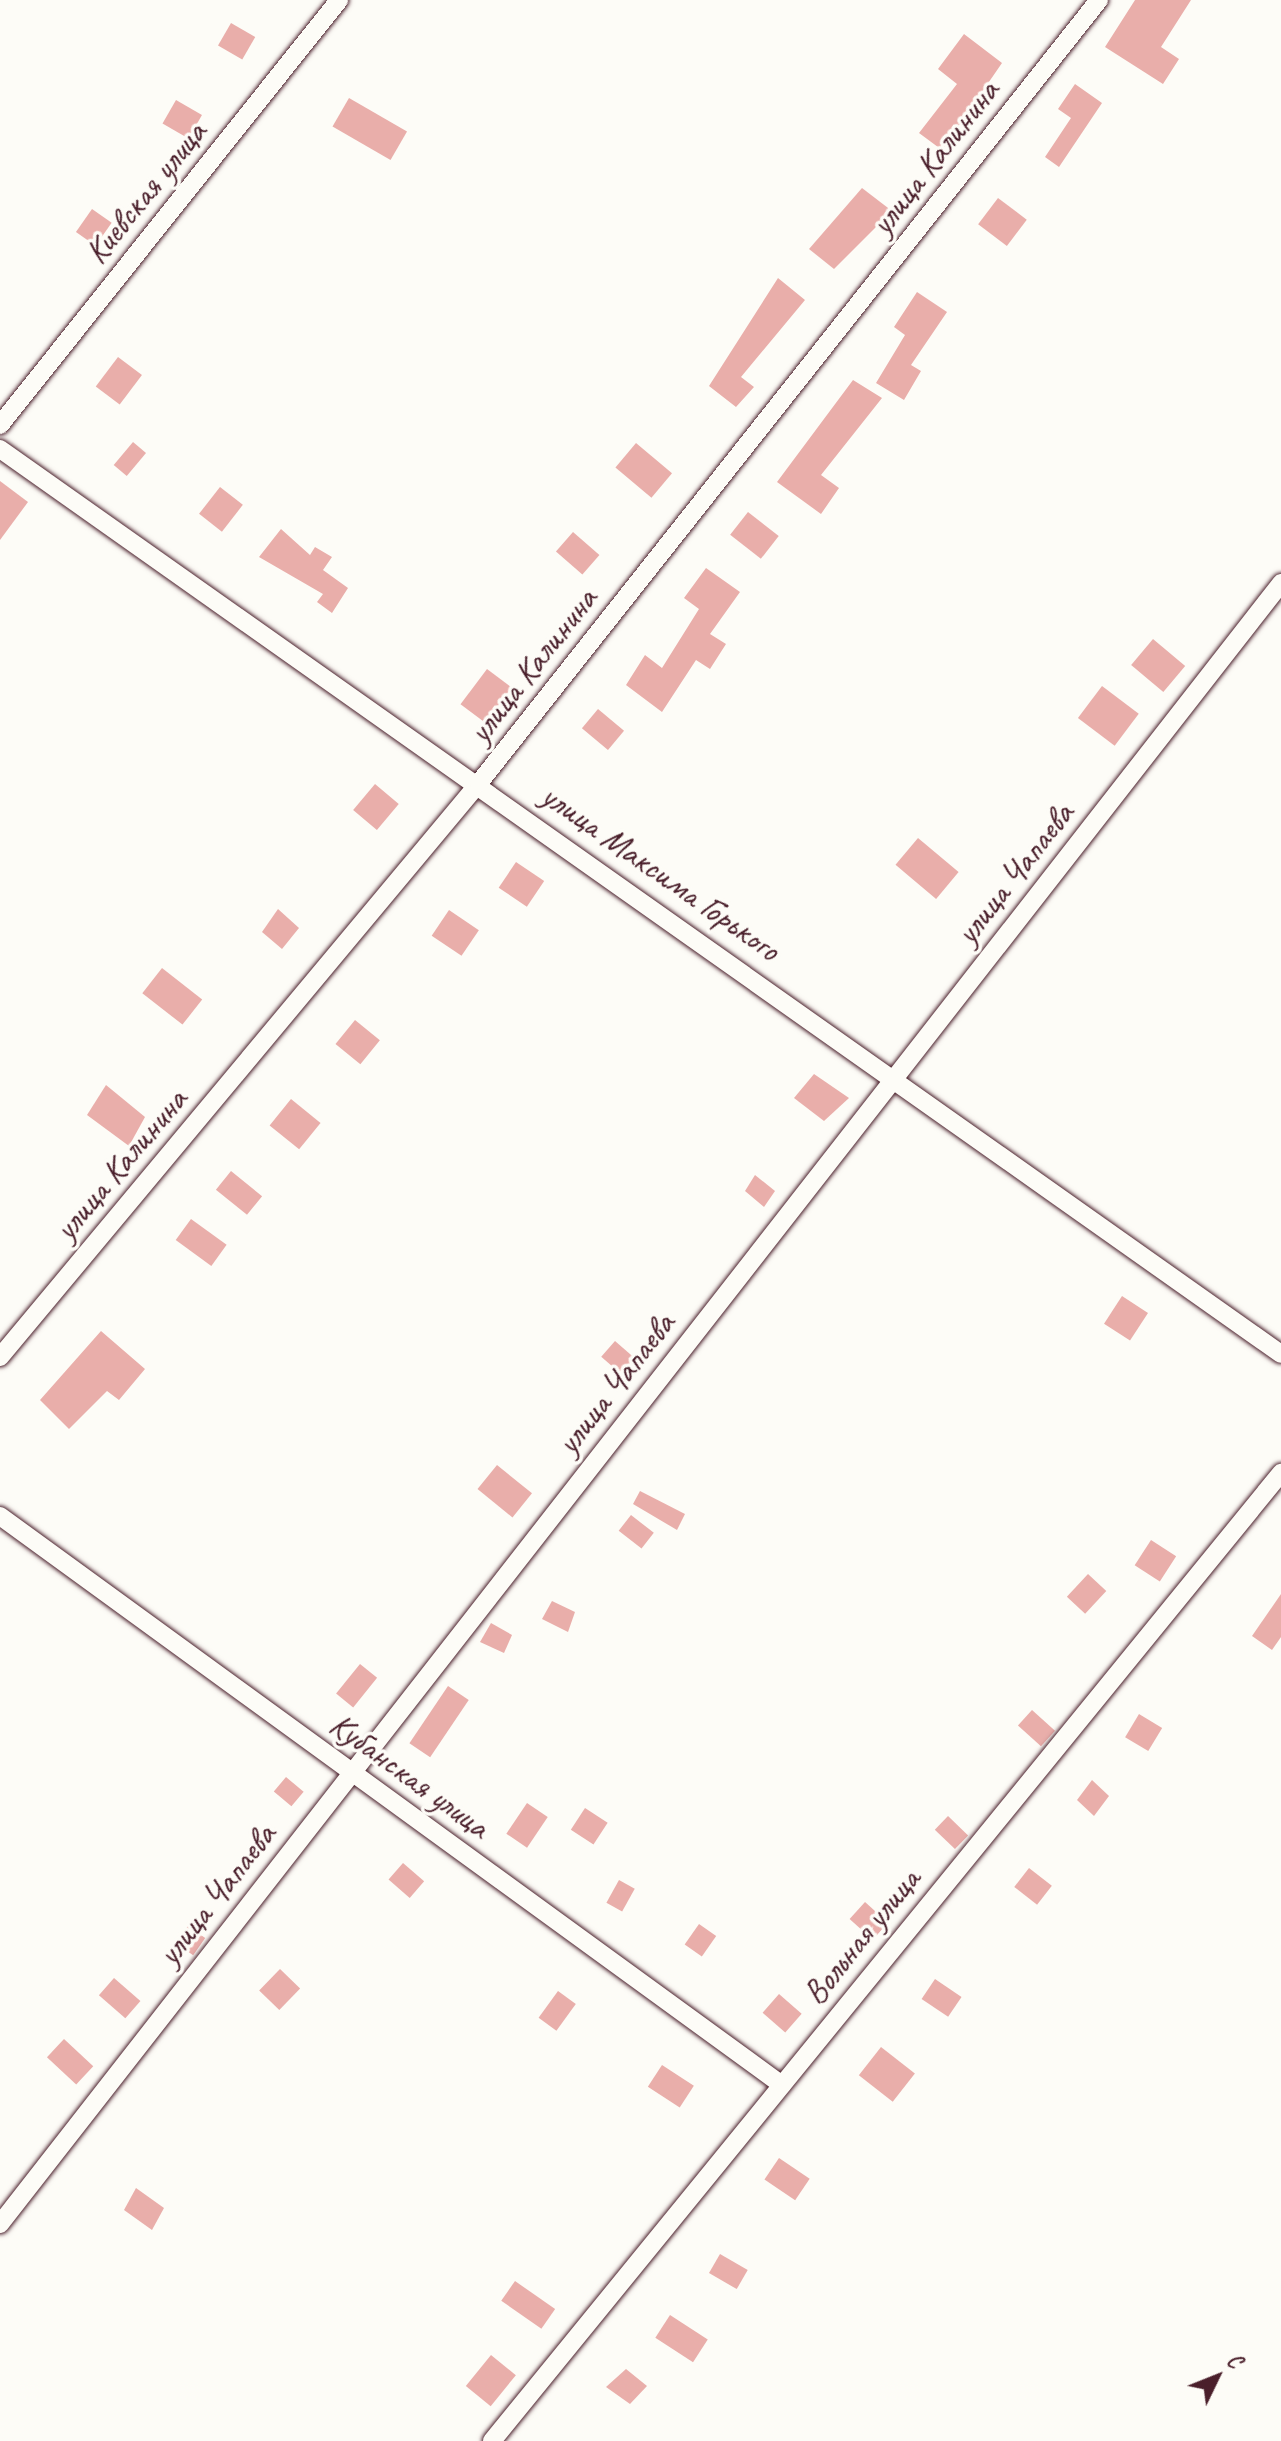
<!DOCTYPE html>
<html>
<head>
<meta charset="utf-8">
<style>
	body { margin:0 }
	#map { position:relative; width:1281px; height:2441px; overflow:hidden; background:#fdfcf7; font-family:Caveat,sans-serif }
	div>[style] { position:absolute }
	.building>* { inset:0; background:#e9aeaa; transform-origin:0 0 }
	.roads { filter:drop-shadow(0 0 2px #4a1f2b) drop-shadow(0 0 2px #4a1f2b) }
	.street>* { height:18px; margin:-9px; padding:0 9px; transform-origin:9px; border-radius:9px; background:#fdfcf7 }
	span { translate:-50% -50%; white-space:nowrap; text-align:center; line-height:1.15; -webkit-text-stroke:7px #fdfcf7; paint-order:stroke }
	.street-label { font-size:34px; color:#4a1f2b }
	.north { position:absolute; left:1177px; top:2337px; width:80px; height:80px; -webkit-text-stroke:6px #fdfcf7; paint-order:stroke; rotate:47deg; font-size:22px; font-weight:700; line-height:32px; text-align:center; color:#4a1f2b }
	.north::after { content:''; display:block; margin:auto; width:28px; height:36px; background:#4a1f2b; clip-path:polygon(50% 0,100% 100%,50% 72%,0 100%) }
</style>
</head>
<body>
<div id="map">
	<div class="building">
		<div style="clip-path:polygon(1135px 0,1191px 0,1161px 47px,1179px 59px,1163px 84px,1105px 47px)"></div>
		<div style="left:231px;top:23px;width:28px;height:26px;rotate:30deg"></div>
		<div style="clip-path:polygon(964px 34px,1002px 63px,942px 150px,919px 133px,957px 84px,938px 69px)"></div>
		<div style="clip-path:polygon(1075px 84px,1102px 103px,1059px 167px,1045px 157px,1071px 118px,1058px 109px)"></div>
		<div style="left:349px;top:98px;width:67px;height:33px;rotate:30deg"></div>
		<div style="left:176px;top:100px;width:30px;height:27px;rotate:30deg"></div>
		<div style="clip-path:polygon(862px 188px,892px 211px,834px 269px,809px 249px)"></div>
		<div style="left:998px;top:198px;width:36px;height:33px;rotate:37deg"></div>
		<div style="left:92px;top:209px;width:24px;height:28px;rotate:35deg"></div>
		<div style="clip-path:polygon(778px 278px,805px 300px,741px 377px,754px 387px,736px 407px,709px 386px)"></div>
		<div style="clip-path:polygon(917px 292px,947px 312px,911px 365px,921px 371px,904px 400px,876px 383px,905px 335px,894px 327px)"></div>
		<div style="left:118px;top:357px;width:30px;height:37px;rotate:37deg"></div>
		<div style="clip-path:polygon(853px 380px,882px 398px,821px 475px,839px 488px,821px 514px,777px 482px)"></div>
		<div style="left:133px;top:442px;width:17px;height:30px;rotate:40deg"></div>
		<div style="left:636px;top:443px;width:47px;height:32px;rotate:40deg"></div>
		<div style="clip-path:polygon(0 481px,28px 502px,0 540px)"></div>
		<div style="left:220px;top:487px;width:29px;height:34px;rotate:38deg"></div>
		<div style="left:748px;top:512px;width:39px;height:29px;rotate:38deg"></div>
		<div style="clip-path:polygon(281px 529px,310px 555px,315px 547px,332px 557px,323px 570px,348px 588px,332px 613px,317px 602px,323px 594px,259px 557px)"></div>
		<div style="left:573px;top:532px;width:35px;height:26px;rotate:41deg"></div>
		<div style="clip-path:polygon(706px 568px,740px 592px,710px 634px,726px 644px,710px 669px,696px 660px,662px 712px,626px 685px,645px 655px,662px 668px,699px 609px,684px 598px)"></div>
		<div style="left:1153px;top:639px;width:42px;height:34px;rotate:40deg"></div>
		<div style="left:487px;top:669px;width:31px;height:44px;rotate:37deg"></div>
		<div style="left:1102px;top:686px;width:46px;height:40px;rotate:37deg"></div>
		<div style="left:598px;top:709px;width:34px;height:25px;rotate:40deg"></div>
		<div style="left:375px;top:784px;width:31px;height:34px;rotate:40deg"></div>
		<div style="left:918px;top:838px;width:53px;height:35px;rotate:40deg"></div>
		<div style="left:516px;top:862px;width:34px;height:31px;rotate:34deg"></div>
		<div style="clip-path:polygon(278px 909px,299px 928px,282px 949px,262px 932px)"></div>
		<div style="left:449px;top:910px;width:36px;height:31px;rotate:34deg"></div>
		<div style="left:162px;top:968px;width:51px;height:32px;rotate:38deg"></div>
		<div style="left:355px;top:1020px;width:32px;height:31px;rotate:39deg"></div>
		<div style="clip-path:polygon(814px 1074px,849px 1098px,824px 1121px,794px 1098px)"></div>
		<div style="clip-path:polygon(106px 1085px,145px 1117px,129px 1146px,87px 1115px)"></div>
		<div style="left:291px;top:1099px;width:38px;height:34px;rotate:39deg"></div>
		<div style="left:231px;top:1171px;width:40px;height:24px;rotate:39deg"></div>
		<div style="clip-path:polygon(755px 1175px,775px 1191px,764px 1207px,745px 1191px)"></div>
		<div style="left:191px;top:1219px;width:44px;height:26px;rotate:36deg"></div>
		<div style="left:1122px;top:1296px;width:31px;height:33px;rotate:33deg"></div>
		<div style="clip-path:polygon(101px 1331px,145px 1369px,119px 1400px,107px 1391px,69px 1429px,40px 1400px)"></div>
		<div style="left:615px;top:1341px;width:32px;height:21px;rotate:41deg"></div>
		<div style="left:497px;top:1465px;width:45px;height:31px;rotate:39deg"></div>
		<div style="clip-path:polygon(640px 1491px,685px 1514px,677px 1530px,633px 1504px)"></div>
		<div style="left:631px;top:1515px;width:29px;height:20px;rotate:38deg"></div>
		<div style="left:1151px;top:1540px;width:30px;height:30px;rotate:33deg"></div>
		<div style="left:1088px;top:1574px;width:25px;height:31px;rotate:43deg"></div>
		<div style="clip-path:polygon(1281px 1594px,1281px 1637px,1272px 1650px,1252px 1636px)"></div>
		<div style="clip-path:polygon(552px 1601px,575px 1612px,568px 1632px,542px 1619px)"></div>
		<div style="clip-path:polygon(491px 1623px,512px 1635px,504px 1653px,480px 1642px)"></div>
		<div style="left:360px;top:1664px;width:22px;height:38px;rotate:39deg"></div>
		<div style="left:448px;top:1686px;width:25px;height:69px;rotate:34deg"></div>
		<div style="left:1032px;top:1710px;width:31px;height:21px;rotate:42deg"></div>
		<div style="left:1139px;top:1714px;width:27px;height:27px;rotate:31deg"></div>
		<div style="left:286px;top:1777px;width:23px;height:19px;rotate:40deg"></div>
		<div style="clip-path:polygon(1092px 1780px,1109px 1796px,1094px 1816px,1077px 1800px)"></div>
		<div style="left:527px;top:1803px;width:25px;height:37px;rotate:34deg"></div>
		<div style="left:585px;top:1808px;width:27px;height:26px;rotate:33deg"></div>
		<div style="left:948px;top:1816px;width:28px;height:19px;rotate:44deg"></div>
		<div style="left:403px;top:1863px;width:28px;height:22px;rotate:41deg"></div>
		<div style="left:1029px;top:1868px;width:29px;height:24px;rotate:38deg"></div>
		<div style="left:619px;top:1880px;width:18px;height:26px;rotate:29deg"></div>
		<div style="left:865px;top:1902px;width:31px;height:23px;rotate:42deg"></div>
		<div style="left:699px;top:1924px;width:21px;height:25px;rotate:35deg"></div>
		<div style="left:188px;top:1926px;width:21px;height:21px;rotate:35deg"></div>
		<div style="left:280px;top:1969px;width:28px;height:30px;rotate:44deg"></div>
		<div style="left:114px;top:1978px;width:35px;height:23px;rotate:41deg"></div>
		<div style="left:935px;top:1979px;width:32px;height:24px;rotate:34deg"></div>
		<div style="left:558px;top:1991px;width:22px;height:33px;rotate:36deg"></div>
		<div style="left:779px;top:1994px;width:30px;height:25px;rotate:41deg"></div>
		<div style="left:64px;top:2039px;width:40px;height:25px;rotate:43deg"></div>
		<div style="left:881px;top:2047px;width:43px;height:36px;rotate:38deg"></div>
		<div style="left:662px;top:2065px;width:38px;height:26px;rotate:33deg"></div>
		<div style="left:779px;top:2158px;width:37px;height:26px;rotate:34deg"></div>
		<div style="clip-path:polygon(136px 2188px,164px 2208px,152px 2230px,124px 2210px)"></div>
		<div style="left:720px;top:2254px;width:32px;height:22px;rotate:30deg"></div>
		<div style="left:515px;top:2281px;width:49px;height:24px;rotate:35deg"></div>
		<div style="left:670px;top:2315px;width:45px;height:27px;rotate:33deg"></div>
		<div style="left:491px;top:2355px;width:32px;height:40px;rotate:39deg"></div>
		<div style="clip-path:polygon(626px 2369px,647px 2386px,630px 2404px,606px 2387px)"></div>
	</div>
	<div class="roads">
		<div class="street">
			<div style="left:0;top:425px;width:544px;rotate:-51.42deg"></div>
			<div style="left:0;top:449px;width:1568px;rotate:35.24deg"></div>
			<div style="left:0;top:1357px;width:748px;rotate:-50.16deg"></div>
			<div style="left:479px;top:783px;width:999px;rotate:-51.63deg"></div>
			<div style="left:0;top:1516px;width:967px;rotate:36.04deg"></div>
			<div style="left:0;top:2224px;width:2082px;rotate:-52.02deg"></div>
			<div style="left:492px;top:2441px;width:1249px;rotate:-50.82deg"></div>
		</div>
	</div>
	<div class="street-label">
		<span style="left:934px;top:157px;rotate:-52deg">улица Калинина</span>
		<span style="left:145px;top:192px;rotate:-51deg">Киевская улица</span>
		<span style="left:532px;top:665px;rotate:-52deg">улица Калинина</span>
		<span style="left:661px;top:872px;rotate:35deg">улица Максима Горького</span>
		<span style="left:1014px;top:873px;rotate:-52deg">улица Чапаева</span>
		<span style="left:120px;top:1164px;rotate:-50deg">улица Калинина</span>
		<span style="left:615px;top:1383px;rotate:-52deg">улица Чапаева</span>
		<span style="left:410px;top:1775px;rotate:36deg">Кубанская улица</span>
		<span style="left:216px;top:1894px;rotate:-52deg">улица Чапаева</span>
		<span style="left:861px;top:1936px;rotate:-51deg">Вольная улица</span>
	</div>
	<div class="north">С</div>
</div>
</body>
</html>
